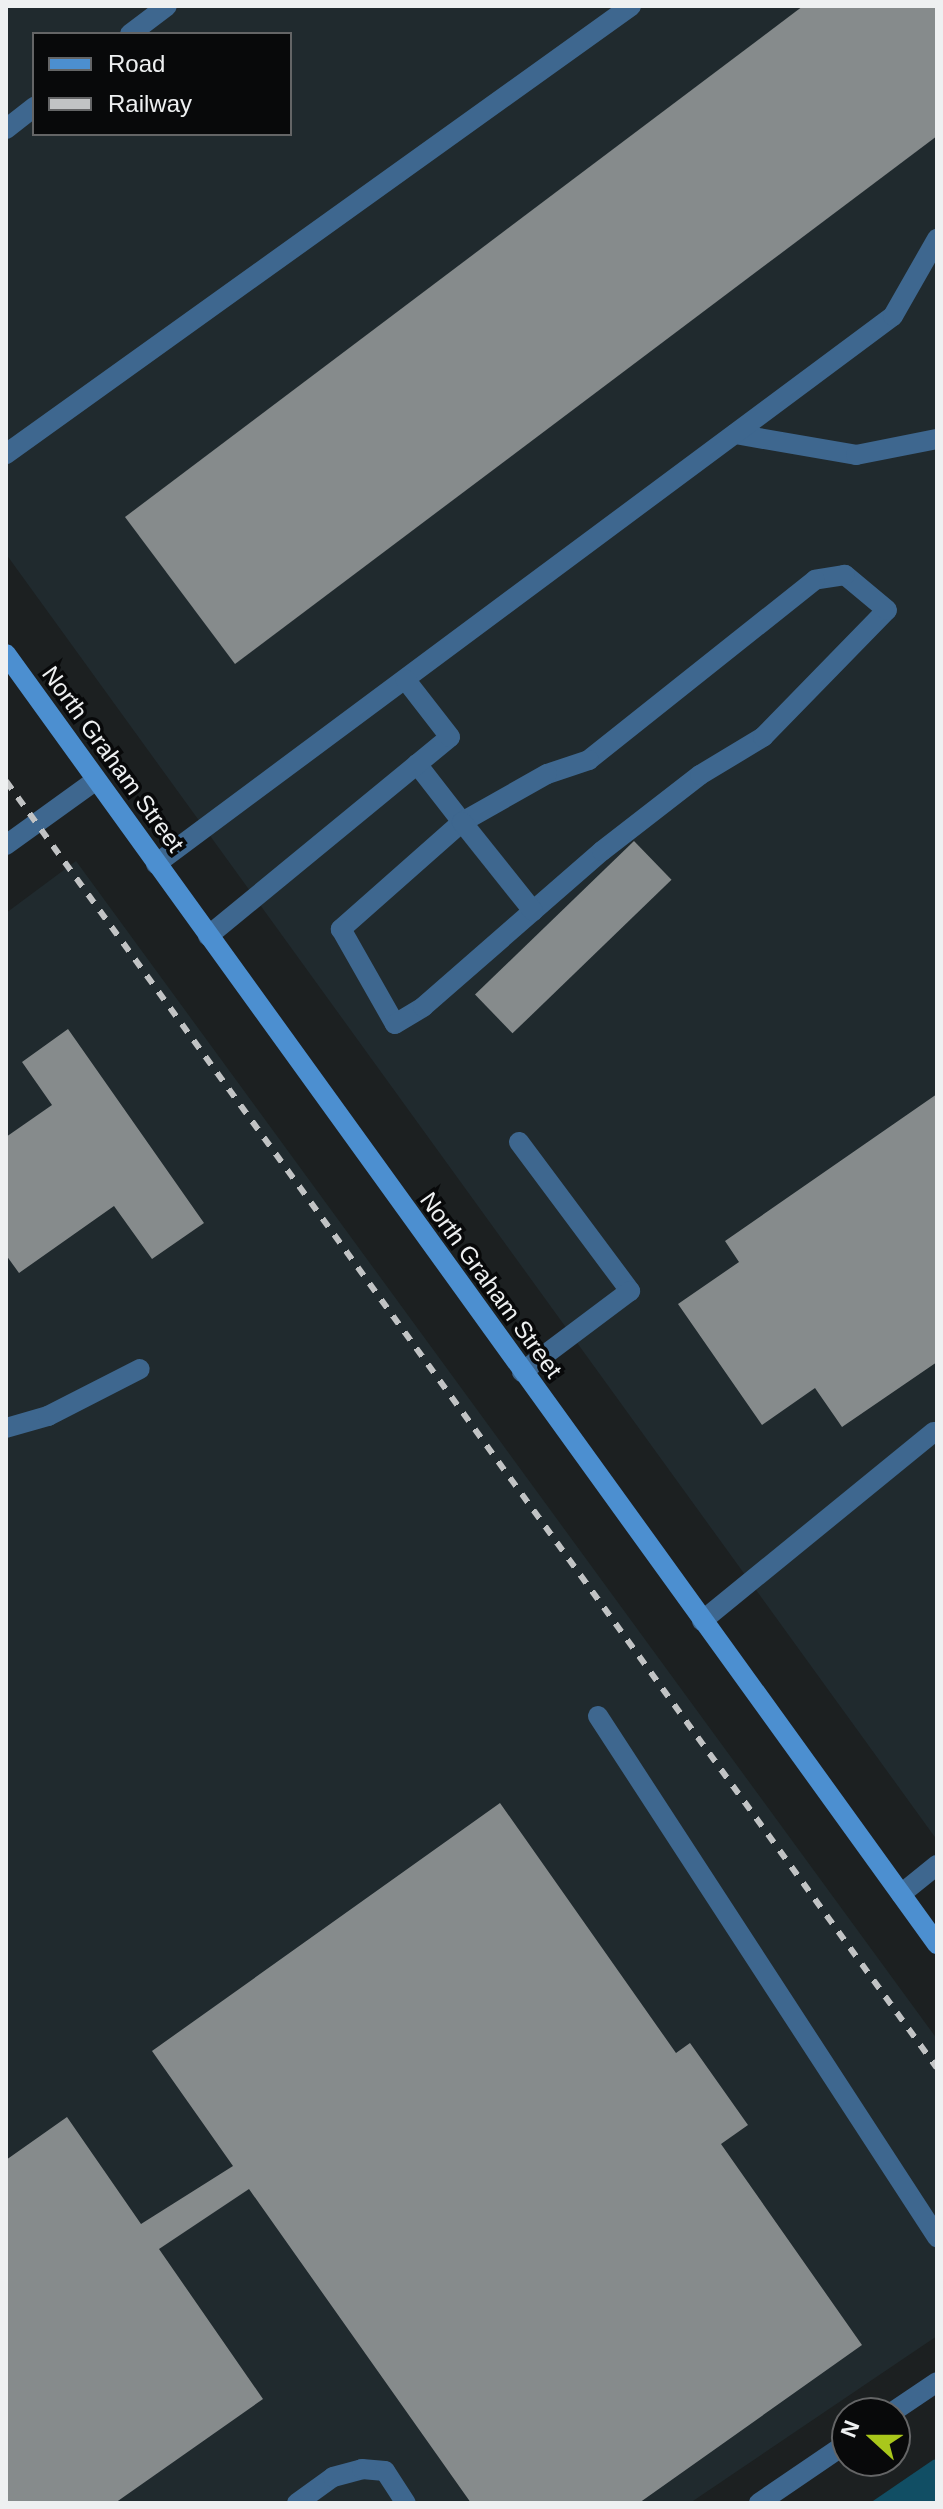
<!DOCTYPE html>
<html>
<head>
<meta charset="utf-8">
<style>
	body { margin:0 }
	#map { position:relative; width:943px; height:2509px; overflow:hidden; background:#1c2021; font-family:Arial,sans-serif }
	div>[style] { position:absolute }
	.built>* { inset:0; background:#202a2e }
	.forest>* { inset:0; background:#114e64 }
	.building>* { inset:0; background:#868b8c; transform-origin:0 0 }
	.lane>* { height:20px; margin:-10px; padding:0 10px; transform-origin:10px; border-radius:10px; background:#3e678f }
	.street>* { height:20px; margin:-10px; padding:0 10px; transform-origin:10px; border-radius:10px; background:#3e678f }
	.secondary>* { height:20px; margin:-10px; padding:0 10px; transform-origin:10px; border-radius:10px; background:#4c8fd0 }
	.rail>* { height:6px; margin-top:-3px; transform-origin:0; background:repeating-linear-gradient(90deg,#c1c3c4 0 10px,transparent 0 20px) }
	span { translate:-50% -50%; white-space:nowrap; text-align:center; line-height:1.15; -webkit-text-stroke:7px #08090a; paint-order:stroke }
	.street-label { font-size:24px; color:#eef0f1 }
	.frame { position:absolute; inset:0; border:8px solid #eef0f1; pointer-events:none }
	.legend { position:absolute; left:32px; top:32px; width:260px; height:104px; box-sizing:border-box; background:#08090a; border:2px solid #646566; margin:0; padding:10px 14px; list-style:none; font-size:24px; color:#eef0f1 }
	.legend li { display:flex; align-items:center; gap:16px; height:40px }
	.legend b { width:40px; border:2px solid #646566 }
	.north { position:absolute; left:831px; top:2397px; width:80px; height:80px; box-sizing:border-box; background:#08090a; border:2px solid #646566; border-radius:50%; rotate:291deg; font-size:22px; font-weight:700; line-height:32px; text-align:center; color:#eef0f1 }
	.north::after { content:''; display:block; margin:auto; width:28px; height:36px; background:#a9c71b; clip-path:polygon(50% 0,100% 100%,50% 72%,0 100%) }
</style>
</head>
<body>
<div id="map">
	<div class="built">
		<div style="clip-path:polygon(evenodd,6px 6px,937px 6px,937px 1840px,6px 554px,6px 6px,34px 34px,290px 34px,290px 134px,34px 134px,34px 34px)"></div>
		<div style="clip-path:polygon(76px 861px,937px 2039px,937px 2336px,690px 2503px,6px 2503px,6px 913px)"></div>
	</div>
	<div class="forest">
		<div style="clip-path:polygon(937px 2459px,937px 2503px,870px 2503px,933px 2460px)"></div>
	</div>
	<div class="building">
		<div style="clip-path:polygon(803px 6px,937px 6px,937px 136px,235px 664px,125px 517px)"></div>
		<div style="left:634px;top:841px;width:54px;height:221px;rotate:46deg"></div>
		<div style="clip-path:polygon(68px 1029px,204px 1223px,152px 1259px,114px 1206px,19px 1273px,6px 1255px,6px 1137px,52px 1105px,22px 1062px)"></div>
		<div style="clip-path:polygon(937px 1094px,937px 1362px,842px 1427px,815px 1388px,762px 1425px,678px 1304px,739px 1262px,725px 1241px)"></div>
		<div style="clip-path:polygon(500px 1803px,676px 2053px,690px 2043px,748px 2125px,721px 2144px,862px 2345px,639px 2503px,471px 2503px,249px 2189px,159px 2249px,263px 2399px,115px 2503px,6px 2503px,6px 2160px,67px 2117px,141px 2224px,233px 2166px,152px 2051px)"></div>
	</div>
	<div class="lane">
		<div style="left:130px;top:34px;width:46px;rotate:-37.1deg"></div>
		<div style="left:6px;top:129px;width:36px;rotate:-38deg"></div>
		<div style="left:735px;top:434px;width:123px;rotate:9.8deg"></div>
		<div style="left:856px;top:455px;width:83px;rotate:-11.2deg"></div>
		<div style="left:6px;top:454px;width:769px;rotate:-35.63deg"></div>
		<div style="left:417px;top:764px;width:73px;rotate:52.2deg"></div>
		<div style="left:462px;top:822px;width:162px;rotate:138.5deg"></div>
		<div style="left:341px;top:929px;width:109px;rotate:60.4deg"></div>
		<div style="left:395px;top:1024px;width:33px;rotate:-31deg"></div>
		<div style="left:423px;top:1007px;width:237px;rotate:-41.1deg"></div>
		<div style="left:602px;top:851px;width:124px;rotate:-37.8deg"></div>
		<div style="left:700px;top:775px;width:74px;rotate:-31.1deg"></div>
		<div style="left:763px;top:737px;width:177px;rotate:-45.7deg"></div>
		<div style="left:887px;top:610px;width:55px;rotate:-140.2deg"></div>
		<div style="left:845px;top:575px;width:30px;rotate:171deg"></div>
		<div style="left:815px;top:580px;width:289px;rotate:141.5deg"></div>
		<div style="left:589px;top:760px;width:44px;rotate:161.6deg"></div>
		<div style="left:547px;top:774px;width:98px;rotate:150.5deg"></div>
		<div style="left:462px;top:822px;width:114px;rotate:51.4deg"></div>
		<div style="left:156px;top:864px;width:918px;rotate:-36.63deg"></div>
		<div style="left:893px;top:316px;width:89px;rotate:-60.3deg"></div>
		<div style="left:208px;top:936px;width:313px;rotate:-39.4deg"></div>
		<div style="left:450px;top:737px;width:73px;rotate:-127.8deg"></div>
		<div style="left:519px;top:1142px;width:186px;rotate:53.3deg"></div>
		<div style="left:630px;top:1291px;width:135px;rotate:143.1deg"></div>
		<div style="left:6px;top:1428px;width:44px;rotate:-15.9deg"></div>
		<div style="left:48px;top:1416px;width:103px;rotate:-27.1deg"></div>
		<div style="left:702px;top:1621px;width:299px;rotate:-39.2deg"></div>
		<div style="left:598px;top:1716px;width:622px;rotate:56.95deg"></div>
		<div style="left:901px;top:1894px;width:46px;rotate:-38.9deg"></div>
		<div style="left:297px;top:2503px;width:44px;rotate:-35.8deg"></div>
		<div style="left:333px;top:2477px;width:30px;rotate:-15deg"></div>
		<div style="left:362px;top:2469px;width:23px;rotate:5deg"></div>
		<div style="left:385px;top:2471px;width:38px;rotate:57deg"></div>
	</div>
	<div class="street">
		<div style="left:6px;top:845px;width:111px;rotate:-35.8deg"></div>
		<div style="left:891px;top:2413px;width:55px;rotate:-34deg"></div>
		<div style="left:759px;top:2503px;width:107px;rotate:-34.3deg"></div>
	</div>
	<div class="secondary">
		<div style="left:6px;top:654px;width:1591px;rotate:54.18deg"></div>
	</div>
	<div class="rail">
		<div style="left:6px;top:781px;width:1588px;rotate:54.12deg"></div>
	</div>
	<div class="street-label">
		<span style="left:113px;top:759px;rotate:54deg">North Graham Street</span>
		<span style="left:491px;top:1285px;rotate:54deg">North Graham Street</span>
	</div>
	<div class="frame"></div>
	<ul class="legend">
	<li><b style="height:10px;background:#4c8fd0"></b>Road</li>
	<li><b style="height:10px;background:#c1c3c4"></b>Railway</li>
	</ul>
	<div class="north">N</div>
</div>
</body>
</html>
